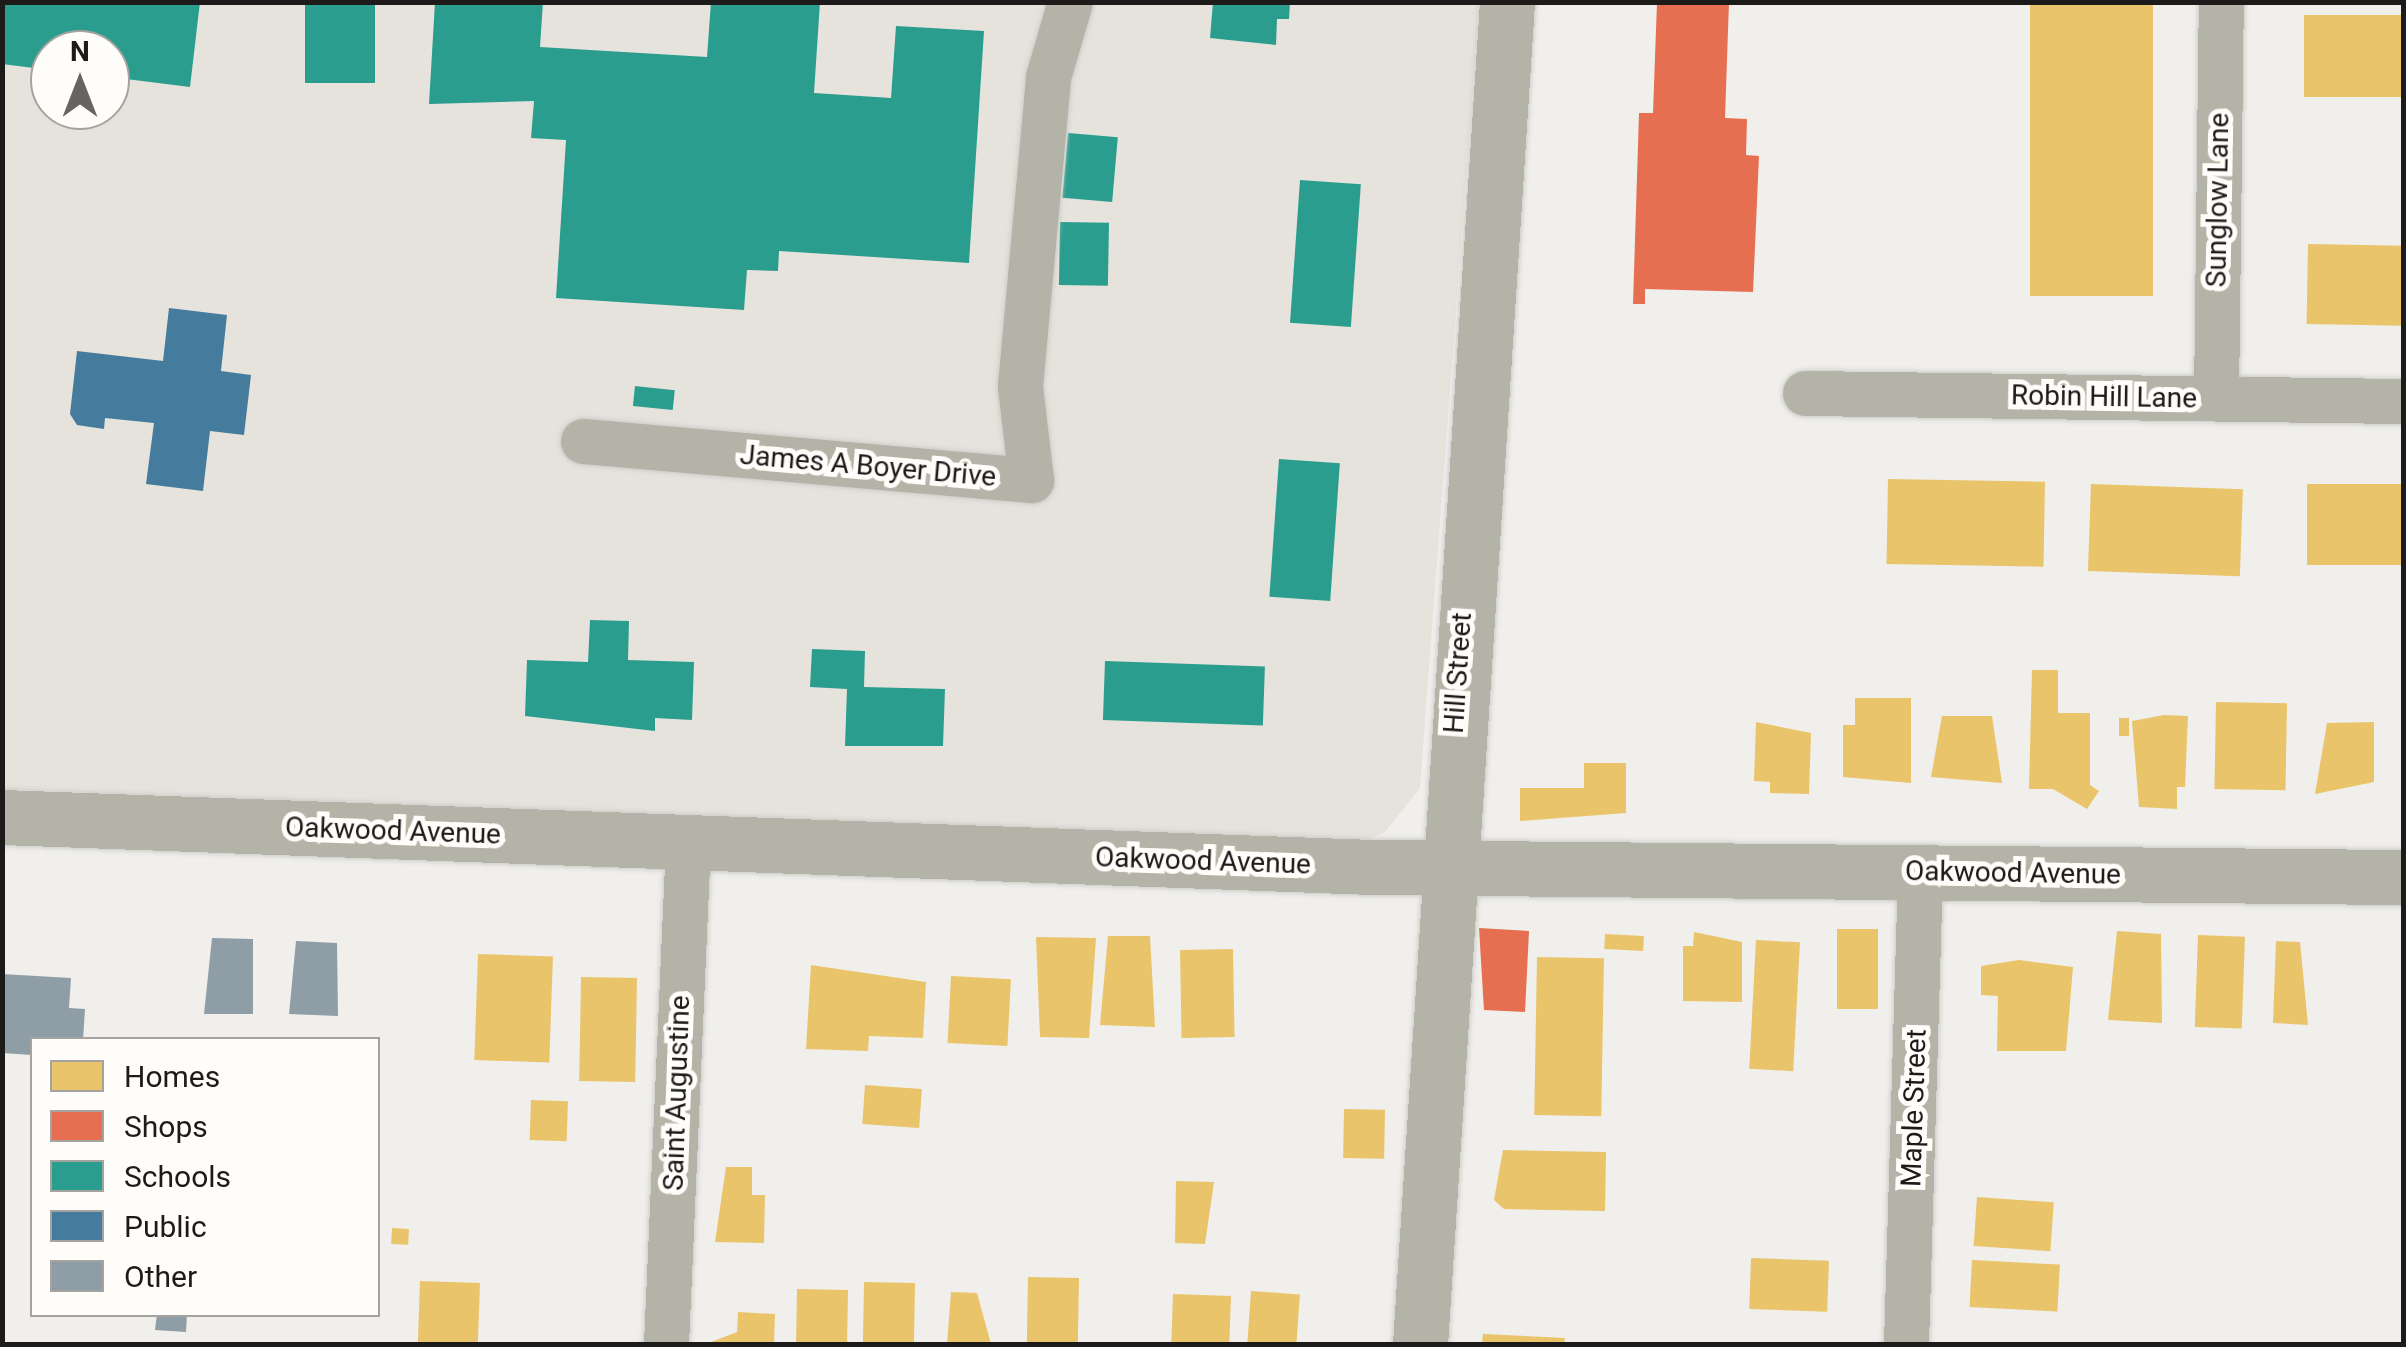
<!DOCTYPE html>
<html>
<head>
<meta charset="utf-8">
<style>
	body { margin:0 }
	#map { position:relative; width:2406px; height:1347px; overflow:hidden; background:#f0efec; font-family:Roboto,sans-serif }
	div>[style] { position:absolute }
	.built>* { inset:0; background:#e5e3db }
	.homes>* { inset:0; background:#e9c46a; transform-origin:0 0 }
	.shops>* { inset:0; background:#e76f51 }
	.schools>* { inset:0; background:#2a9d8f; transform-origin:0 0 }
	.public>* { inset:0; background:#457b9d }
	.building>* { inset:0; background:#8f9da6 }
	.roads { filter:drop-shadow(0 0 2px #cdcdcb) drop-shadow(0 0 2px #cdcdcb) }
	.minor>* { height:45px; margin:-22.5px; padding:0 22.5px; transform-origin:22.5px; border-radius:22.5px; background:#b4b3a8 }
	.tertiary>* { height:55px; margin:-27.5px; padding:0 27.5px; transform-origin:27.5px; border-radius:27.5px; background:#b4b3a8 }
	span { translate:-50% -50%; white-space:nowrap; text-align:center; line-height:1.15; -webkit-text-stroke:10px #fffdf9; paint-order:stroke }
	.street-label { font-size:28px; color:#1c1b1a }
	.frame { position:absolute; inset:0; border:5px solid #1c1b1a; pointer-events:none }
	.legend { position:absolute; left:30px; top:1037px; width:350px; height:280px; box-sizing:border-box; background:#fffdf9; border:2px solid #a4a3a0; margin:0; padding:12px 18px; list-style:none; font-size:30px; color:#1c1b1a }
	.legend li { display:flex; align-items:center; gap:20px; height:50px }
	.legend b { width:50px; border:2px solid #a4a3a0 }
	.north { position:absolute; left:30px; top:30px; width:100px; height:100px; box-sizing:border-box; background:#fffdf9; border:2px solid #a4a3a0; border-radius:50%; rotate:0deg; font-size:28px; font-weight:700; line-height:40px; text-align:center; color:#1c1b1a }
	.north::after { content:''; display:block; margin:auto; width:35px; height:45px; background:#666564; clip-path:polygon(50% 0,100% 100%,50% 72%,0 100%) }
</style>
</head>
<body>
<div id="map">
	<div class="built">
		<div style="clip-path:polygon(evenodd,3px 3px,1479px 3px,1420px 788px,1385px 832px,1363px 842px,3px 789px,3px 3px,50px 50px,110px 50px,110px 110px,50px 110px,50px 50px)"></div>
	</div>
	<div class="homes">
		<div style="left:2030px;top:2px;width:123px;height:294px"></div>
		<div style="left:2304px;top:15px;width:100px;height:82px"></div>
		<div style="left:2308px;top:244px;width:96px;height:80px;rotate:1deg"></div>
		<div style="left:1888px;top:479px;width:157px;height:85px;rotate:1deg"></div>
		<div style="left:2091px;top:484px;width:152px;height:87px;rotate:2deg"></div>
		<div style="left:2307px;top:484px;width:97px;height:81px"></div>
		<div style="clip-path:polygon(2032px 670px,2058px 670px,2058px 713px,2090px 713px,2090px 785px,2099px 791px,2087px 809px,2053px 789px,2029px 789px)"></div>
		<div style="clip-path:polygon(1855px 698px,1911px 698px,1911px 783px,1843px 777px,1843px 725px,1855px 725px)"></div>
		<div style="left:2216px;top:702px;width:71px;height:87px;rotate:1deg"></div>
		<div style="clip-path:polygon(2164px 715px,2188px 716px,2185px 787px,2177px 787px,2177px 809px,2139px 807px,2132px 721px)"></div>
		<div style="clip-path:polygon(1942px 716px,1992px 716px,2002px 783px,1931px 777px)"></div>
		<div style="left:2119px;top:718px;width:10px;height:18px"></div>
		<div style="clip-path:polygon(1756px 722px,1811px 733px,1809px 794px,1770px 793px,1770px 782px,1754px 781px)"></div>
		<div style="clip-path:polygon(2374px 722px,2374px 782px,2315px 794px,2327px 723px)"></div>
		<div style="clip-path:polygon(1584px 763px,1626px 763px,1626px 813px,1520px 821px,1520px 788px,1584px 788px)"></div>
		<div style="left:1837px;top:929px;width:41px;height:80px"></div>
		<div style="clip-path:polygon(2117px 931px,2161px 934px,2162px 1023px,2108px 1020px)"></div>
		<div style="clip-path:polygon(1694px 932px,1742px 942px,1742px 1002px,1683px 1001px,1683px 946px,1693px 946px)"></div>
		<div style="left:1605px;top:934px;width:39px;height:15px;rotate:3deg"></div>
		<div style="left:2198px;top:935px;width:47px;height:92px;rotate:2deg"></div>
		<div style="clip-path:polygon(1108px 936px,1150px 936px,1155px 1027px,1100px 1025px)"></div>
		<div style="clip-path:polygon(1036px 937px,1096px 938px,1089px 1038px,1040px 1037px)"></div>
		<div style="left:1756px;top:940px;width:44px;height:129px;rotate:3deg"></div>
		<div style="clip-path:polygon(2276px 941px,2300px 942px,2308px 1025px,2273px 1023px)"></div>
		<div style="left:1233px;top:949px;width:88px;height:53px;rotate:89deg"></div>
		<div style="left:478px;top:954px;width:75px;height:106px;rotate:2deg"></div>
		<div style="left:1537px;top:957px;width:67px;height:158px;rotate:1deg"></div>
		<div style="clip-path:polygon(2019px 960px,2073px 967px,2066px 1051px,1997px 1051px,1998px 996px,1981px 995px,1981px 966px)"></div>
		<div style="clip-path:polygon(811px 965px,926px 982px,923px 1038px,869px 1036px,868px 1051px,806px 1049px)"></div>
		<div style="left:951px;top:976px;width:60px;height:67px;rotate:3deg"></div>
		<div style="left:581px;top:977px;width:56px;height:104px;rotate:1deg"></div>
		<div style="left:865px;top:1085px;width:57px;height:39px;rotate:4deg"></div>
		<div style="left:531px;top:1100px;width:37px;height:40px;rotate:2deg"></div>
		<div style="left:1344px;top:1109px;width:41px;height:49px;rotate:1deg"></div>
		<div style="clip-path:polygon(1503px 1150px,1606px 1152px,1605px 1211px,1504px 1209px,1494px 1200px)"></div>
		<div style="clip-path:polygon(726px 1167px,752px 1167px,752px 1195px,765px 1195px,764px 1243px,715px 1242px)"></div>
		<div style="clip-path:polygon(1176px 1181px,1214px 1182px,1205px 1244px,1175px 1243px)"></div>
		<div style="left:1977px;top:1197px;width:77px;height:49px;rotate:4deg"></div>
		<div style="left:392px;top:1228px;width:17px;height:16px;rotate:3deg"></div>
		<div style="left:1751px;top:1258px;width:78px;height:51px;rotate:2deg"></div>
		<div style="left:1972px;top:1260px;width:88px;height:47px;rotate:3deg"></div>
		<div style="left:1028px;top:1277px;width:51px;height:67px;rotate:1deg"></div>
		<div style="left:420px;top:1281px;width:60px;height:63px;rotate:2deg"></div>
		<div style="left:864px;top:1282px;width:51px;height:62px;rotate:1deg"></div>
		<div style="left:797px;top:1289px;width:51px;height:55px;rotate:1deg"></div>
		<div style="left:1251px;top:1291px;width:49px;height:53px;rotate:4deg"></div>
		<div style="clip-path:polygon(951px 1292px,977px 1293px,991px 1344px,947px 1344px)"></div>
		<div style="left:1173px;top:1294px;width:58px;height:50px;rotate:2deg"></div>
		<div style="clip-path:polygon(738px 1312px,775px 1314px,774px 1344px,706px 1344px,737px 1332px)"></div>
		<div style="clip-path:polygon(1483px 1334px,1565px 1338px,1564px 1344px,1482px 1344px)"></div>
	</div>
	<div class="shops">
		<div style="clip-path:polygon(1657px 2px,1729px 2px,1725px 118px,1747px 119px,1746px 155px,1759px 156px,1753px 292px,1645px 289px,1645px 304px,1633px 304px,1639px 113px,1653px 113px)"></div>
		<div style="clip-path:polygon(1479px 928px,1529px 931px,1525px 1012px,1484px 1010px)"></div>
	</div>
	<div class="schools">
		<div style="clip-path:polygon(4px 2px,200px 2px,190px 87px,110px 77px,110px 50px,50px 50px,50px 70px,2px 64px)"></div>
		<div style="left:305px;top:2px;width:70px;height:81px"></div>
		<div style="clip-path:polygon(435px 2px,543px 2px,540px 47px,707px 57px,711px 2px,820px 2px,814px 93px,891px 98px,896px 26px,984px 31px,969px 263px,779px 251px,778px 271px,747px 270px,744px 310px,556px 298px,566px 140px,531px 138px,534px 101px,429px 104px)"></div>
		<div style="clip-path:polygon(1213px 2px,1290px 2px,1289px 19px,1277px 19px,1276px 45px,1210px 38px)"></div>
		<div style="left:1068px;top:133px;width:50px;height:65px;rotate:5deg"></div>
		<div style="left:1300px;top:180px;width:61px;height:143px;rotate:4deg"></div>
		<div style="left:1060px;top:222px;width:49px;height:63px;rotate:1deg"></div>
		<div style="left:635px;top:386px;width:40px;height:20px;rotate:6deg"></div>
		<div style="left:1279px;top:459px;width:61px;height:138px;rotate:4deg"></div>
		<div style="clip-path:polygon(590px 620px,629px 621px,628px 660px,694px 662px,692px 720px,655px 718px,655px 731px,525px 716px,527px 660px,588px 662px)"></div>
		<div style="clip-path:polygon(812px 649px,865px 651px,864px 687px,945px 689px,943px 746px,845px 746px,847px 689px,810px 687px)"></div>
		<div style="left:1105px;top:661px;width:160px;height:59px;rotate:2deg"></div>
	</div>
	<div class="public">
		<div style="clip-path:polygon(169px 308px,227px 315px,221px 371px,251px 375px,244px 435px,210px 431px,203px 491px,146px 484px,154px 423px,105px 418px,104px 429px,77px 425px,70px 414px,77px 351px,163px 361px)"></div>
	</div>
	<div class="building">
		<div style="clip-path:polygon(212px 938px,253px 939px,253px 1014px,204px 1014px)"></div>
		<div style="clip-path:polygon(296px 941px,337px 943px,338px 1016px,289px 1014px)"></div>
		<div style="clip-path:polygon(2px 974px,71px 978px,69px 1008px,85px 1009px,83px 1040px,32px 1040px,32px 1055px,2px 1053px)"></div>
		<div style="clip-path:polygon(157px 1314px,187px 1314px,186px 1332px,155px 1330px)"></div>
	</div>
	<div class="roads">
		<div class="minor">
			<div style="left:1805px;top:393px;width:599px;rotate:0.77deg"></div>
			<div style="left:2216px;top:398px;width:396px;rotate:-89.3deg"></div>
			<div style="left:583px;top:441px;width:450px;rotate:5deg"></div>
			<div style="left:1031px;top:480px;width:95px;rotate:-96.7deg"></div>
			<div style="left:1020px;top:386px;width:310px;rotate:-84.8deg"></div>
			<div style="left:1048px;top:77px;width:78px;rotate:-73.7deg"></div>
			<div style="left:666px;top:1344px;width:502px;rotate:-87.49deg"></div>
			<div style="left:1906px;top:1344px;width:473px;rotate:-88.3deg"></div>
		</div>
		<div class="tertiary">
			<div style="left:2px;top:817px;width:1373px;rotate:2.09deg"></div>
			<div style="left:1374px;top:867px;width:1030px;rotate:0.56deg"></div>
			<div style="left:1420px;top:1344px;width:1345px;rotate:-86.29deg"></div>
		</div>
	</div>
	<div class="street-label">
		<span style="left:2218px;top:200px;rotate:-89deg">Sunglow Lane</span>
		<span style="left:2104px;top:397px;rotate:1deg">Robin Hill Lane</span>
		<span style="left:868px;top:466px;rotate:5deg">James A Boyer Drive</span>
		<span style="left:1458px;top:673px;rotate:-86deg">Hill Street</span>
		<span style="left:393px;top:831px;rotate:2deg">Oakwood Avenue</span>
		<span style="left:1203px;top:861px;rotate:2deg">Oakwood Avenue</span>
		<span style="left:2013px;top:873px;rotate:1deg">Oakwood Avenue</span>
		<span style="left:677px;top:1093px;rotate:-88deg">Saint Augustine</span>
		<span style="left:1914px;top:1108px;rotate:-88deg">Maple Street</span>
	</div>
	<div class="frame"></div>
	<ul class="legend">
	<li><b style="height:28px;background:#e9c46a"></b>Homes</li>
	<li><b style="height:28px;background:#e76f51"></b>Shops</li>
	<li><b style="height:28px;background:#2a9d8f"></b>Schools</li>
	<li><b style="height:28px;background:#457b9d"></b>Public</li>
	<li><b style="height:28px;background:#8f9da6"></b>Other</li>
	</ul>
	<div class="north">N</div>
</div>
</body>
</html>
